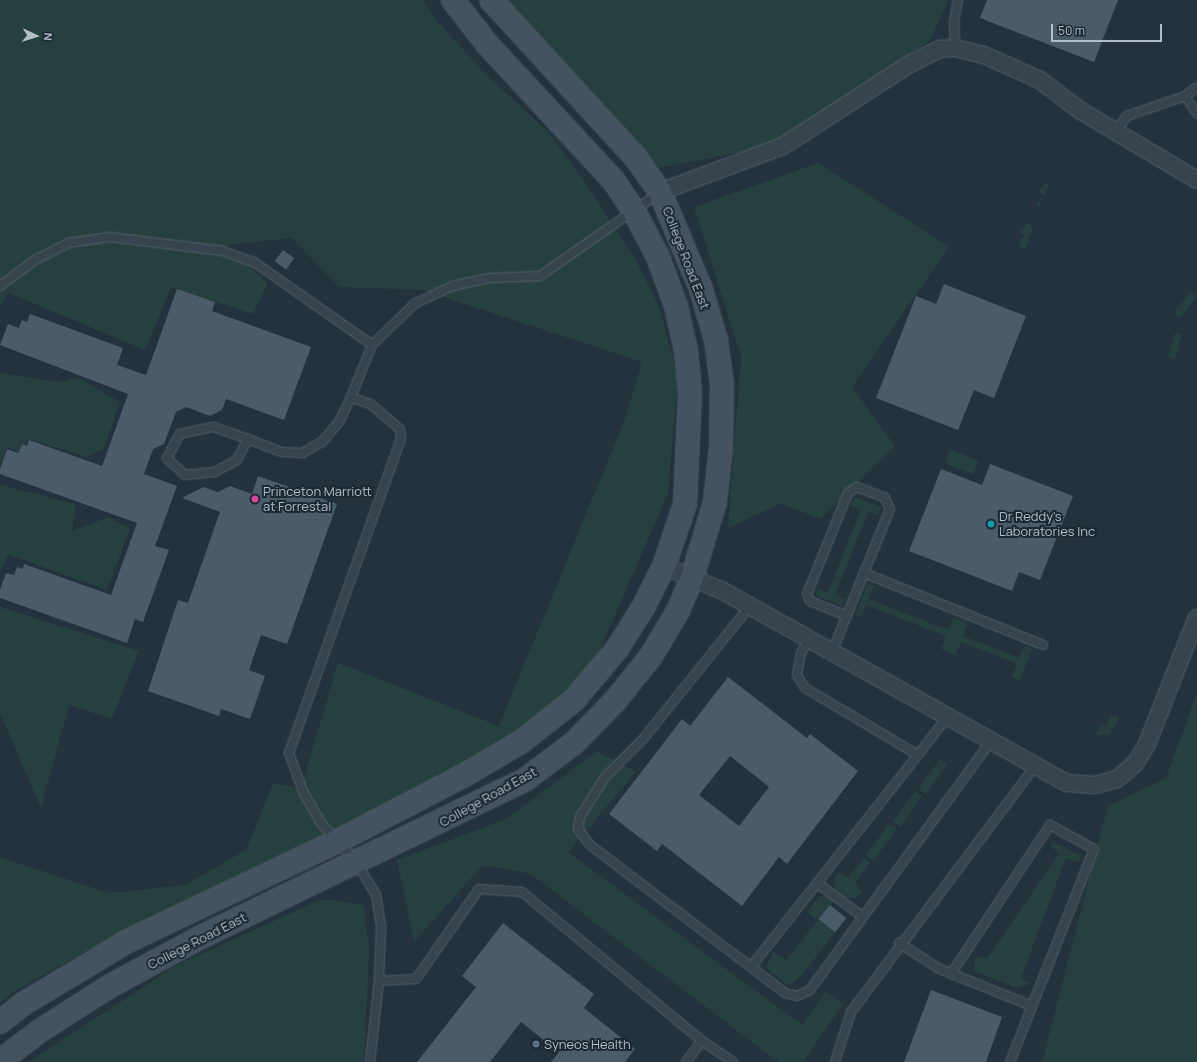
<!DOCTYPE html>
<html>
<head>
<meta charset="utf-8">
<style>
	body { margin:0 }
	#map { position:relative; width:1197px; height:1062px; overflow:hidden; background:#23323d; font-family:Manrope,sans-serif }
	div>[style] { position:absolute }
	.green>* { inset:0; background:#26403f; transform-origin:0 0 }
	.building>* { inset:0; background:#4b5c69; transform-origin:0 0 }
	.roads { filter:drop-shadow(0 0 1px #55616b) drop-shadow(0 0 1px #55616b) }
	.lane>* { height:8px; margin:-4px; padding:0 4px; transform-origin:4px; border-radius:4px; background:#37434d }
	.street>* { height:16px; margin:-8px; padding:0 8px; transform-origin:8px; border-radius:8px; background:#37434d }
	.secondary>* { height:22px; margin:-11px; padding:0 11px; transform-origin:11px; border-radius:11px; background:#455361 }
	.dots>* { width:11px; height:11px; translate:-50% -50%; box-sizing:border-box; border:2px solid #1c2832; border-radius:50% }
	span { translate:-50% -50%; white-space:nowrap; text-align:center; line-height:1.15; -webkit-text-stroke:4px #1c2832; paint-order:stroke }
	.street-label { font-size:13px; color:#b2bec9 }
	.poi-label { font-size:13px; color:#b2bec9 }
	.left { translate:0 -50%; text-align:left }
	.north { position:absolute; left:16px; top:16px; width:40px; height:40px; -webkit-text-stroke:3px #1c2832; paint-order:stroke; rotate:94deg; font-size:11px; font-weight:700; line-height:16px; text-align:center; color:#b2bec9 }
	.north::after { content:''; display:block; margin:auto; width:14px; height:18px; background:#b2bec9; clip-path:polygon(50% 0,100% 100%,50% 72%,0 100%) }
	.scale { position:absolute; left:1051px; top:24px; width:111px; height:18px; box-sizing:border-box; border:2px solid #b2bec9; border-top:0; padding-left:5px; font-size:12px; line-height:14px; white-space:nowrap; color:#b2bec9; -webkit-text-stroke:3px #1c2832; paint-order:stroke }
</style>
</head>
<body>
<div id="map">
	<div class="green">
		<div style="clip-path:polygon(0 0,423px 0,436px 20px,486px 74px,548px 132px,585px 182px,637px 262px,659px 306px,678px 378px,668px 493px,588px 678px,517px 736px,361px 817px,128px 928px,13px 992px,0 1003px,0 857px,109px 893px,185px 885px,246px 850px,273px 783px,301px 788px,338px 663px,499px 726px,625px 419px,642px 362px,422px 290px,339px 287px,292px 238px,225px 245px,268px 283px,253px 314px,171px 287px,145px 350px,9px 293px,0 307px)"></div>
		<div style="clip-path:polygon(507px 0,948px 0,930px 41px,768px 147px,659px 168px)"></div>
		<div style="clip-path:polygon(819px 163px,949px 247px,852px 387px,895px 446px,820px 519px,781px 503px,728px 528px,741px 357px,694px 207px)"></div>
		<div style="clip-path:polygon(1046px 182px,1049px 186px,1038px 208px,1036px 205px,1043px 195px,1038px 192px)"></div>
		<div style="clip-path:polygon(1028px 222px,1033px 229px,1026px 248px,1022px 250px,1019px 244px,1024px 235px,1019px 232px)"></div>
		<div style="left:1191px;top:292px;width:8px;height:27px;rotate:40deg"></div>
		<div style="left:1175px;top:333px;width:7px;height:25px;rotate:16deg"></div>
		<div style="clip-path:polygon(0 373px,60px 382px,77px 377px,120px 402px,104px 448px,87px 457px,28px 439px,26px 445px,21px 443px,18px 452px,7px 447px,0 464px)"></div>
		<div style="left:950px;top:449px;width:31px;height:15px;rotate:22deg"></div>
		<div style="clip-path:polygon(0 485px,76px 504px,72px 531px,109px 517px,130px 529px,107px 590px,8px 554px,0 572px)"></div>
		<div style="clip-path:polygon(855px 497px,881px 507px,878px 515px,868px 512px,835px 595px,845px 599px,842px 606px,816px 595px,818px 589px,828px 593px,861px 509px,851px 505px)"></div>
		<div style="clip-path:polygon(868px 583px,874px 586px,869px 599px,948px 630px,953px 617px,968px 623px,963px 636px,1019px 658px,1025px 646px,1032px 648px,1020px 680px,1012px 677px,1017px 664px,961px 642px,955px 655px,941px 649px,946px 636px,866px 605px,861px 617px,855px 615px)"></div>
		<div style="clip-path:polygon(0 607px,139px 651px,112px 719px,69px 705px,41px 808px,0 713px)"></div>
		<div style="clip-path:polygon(1197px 693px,1197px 1062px,1042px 1062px,1108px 806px,1166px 778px)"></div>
		<div style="clip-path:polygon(1116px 715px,1118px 719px,1110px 735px,1096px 735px,1101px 723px,1106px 726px,1110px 716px)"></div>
		<div style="clip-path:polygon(597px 751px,636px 772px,568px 852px,802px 1025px,826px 991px,843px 1004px,803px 1062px,778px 1062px,531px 874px,483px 865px,414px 942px,397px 860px,506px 819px)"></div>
		<div style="left:940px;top:759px;width:9px;height:37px;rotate:36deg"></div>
		<div style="left:915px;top:791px;width:9px;height:38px;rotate:36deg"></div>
		<div style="left:889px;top:824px;width:9px;height:39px;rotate:36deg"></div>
		<div style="clip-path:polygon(1053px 842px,1081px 856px,1079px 862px,1066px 858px,1021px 978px,1030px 984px,1017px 988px,976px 972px,974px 960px,980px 957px,987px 959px,1059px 853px,1050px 846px)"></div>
		<div style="clip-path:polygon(864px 858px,870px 863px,855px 883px,863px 892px,855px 898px,845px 898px,835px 890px,834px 876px,841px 872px,848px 878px)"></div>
		<div style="clip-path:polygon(820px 896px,828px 896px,834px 900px,820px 919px,836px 931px,803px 974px,792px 984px,786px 984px,767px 969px,767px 965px,774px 951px,786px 960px,817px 921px,807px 912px)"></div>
		<div style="clip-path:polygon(322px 899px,364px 905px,369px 951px,364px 1062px,29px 1062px,175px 966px)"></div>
	</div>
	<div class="building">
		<div style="clip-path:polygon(987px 0,1118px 0,1094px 62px,980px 18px)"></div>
		<div style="left:283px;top:250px;width:14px;height:14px;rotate:36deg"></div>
		<div style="clip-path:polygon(944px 284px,1026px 316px,994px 398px,974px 390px,958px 430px,876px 398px,916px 296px,936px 304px)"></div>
		<div style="clip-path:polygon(177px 289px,215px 302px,212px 311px,311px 347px,284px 420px,226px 399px,222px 410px,210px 416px,186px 407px,176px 412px,164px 444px,153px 449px,144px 474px,177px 486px,155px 546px,169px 550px,143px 622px,135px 619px,127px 643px,0 598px,0 590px,6px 573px,14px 575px,17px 567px,23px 569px,24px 564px,111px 595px,137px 523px,0 474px,0 469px,7px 449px,18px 453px,22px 444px,27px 446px,29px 440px,102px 466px,128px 394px,0 345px,8px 324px,19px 328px,22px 320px,27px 322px,30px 314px,123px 348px,117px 365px,146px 375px)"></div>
		<div style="clip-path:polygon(990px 464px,1073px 496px,1040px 580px,1019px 572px,1012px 591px,909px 551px,941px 469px,982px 485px)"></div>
		<div style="clip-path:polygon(258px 476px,337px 504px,287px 644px,261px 635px,249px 670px,265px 676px,250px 719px,221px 709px,219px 716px,148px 691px,178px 600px,188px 603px,220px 512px,182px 498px,203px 487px,218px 492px,230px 486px,252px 494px)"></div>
		<div style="clip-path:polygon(evenodd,728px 677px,807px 738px,810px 734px,858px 771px,787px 864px,779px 857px,742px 906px,662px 844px,657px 851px,609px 814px,682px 719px,690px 726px,728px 677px,730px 756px,769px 787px,739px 826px,699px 795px,730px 756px)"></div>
		<div style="left:830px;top:905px;width:21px;height:18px;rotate:39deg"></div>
		<div style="clip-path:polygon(503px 923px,594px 994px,584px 1008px,635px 1049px,625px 1062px,551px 1062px,559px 1052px,521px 1022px,490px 1062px,417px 1062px,476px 987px,462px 976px)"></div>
		<div style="clip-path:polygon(931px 990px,1002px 1017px,986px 1062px,904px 1062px)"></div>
	</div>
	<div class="roads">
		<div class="lane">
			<div style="left:955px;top:48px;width:26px;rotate:-92deg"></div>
			<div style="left:954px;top:22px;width:22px;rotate:-80deg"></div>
			<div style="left:1185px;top:96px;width:21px;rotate:55deg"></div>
			<div style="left:1115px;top:132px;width:20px;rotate:-53deg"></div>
			<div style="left:1127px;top:116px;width:61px;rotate:-19deg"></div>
			<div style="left:1185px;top:96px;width:15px;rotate:-37deg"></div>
			<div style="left:0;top:286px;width:44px;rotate:-36.6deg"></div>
			<div style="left:35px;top:260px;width:37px;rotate:-27deg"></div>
			<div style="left:68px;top:243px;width:42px;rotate:-8.1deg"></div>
			<div style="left:110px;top:237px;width:114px;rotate:7.1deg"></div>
			<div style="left:223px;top:251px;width:33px;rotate:20deg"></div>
			<div style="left:254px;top:262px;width:144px;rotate:35.1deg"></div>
			<div style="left:248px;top:439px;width:24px;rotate:118deg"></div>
			<div style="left:237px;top:460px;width:26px;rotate:152deg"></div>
			<div style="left:214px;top:472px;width:29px;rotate:174deg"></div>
			<div style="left:185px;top:475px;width:25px;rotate:-137deg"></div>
			<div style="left:167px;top:458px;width:27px;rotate:-62deg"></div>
			<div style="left:180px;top:434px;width:34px;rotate:-12deg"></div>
			<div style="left:213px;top:427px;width:37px;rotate:19deg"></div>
			<div style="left:248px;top:439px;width:36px;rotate:21deg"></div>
			<div style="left:282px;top:452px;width:20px;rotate:3deg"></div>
			<div style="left:302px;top:453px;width:23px;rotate:-29deg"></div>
			<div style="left:322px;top:442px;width:26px;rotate:-50deg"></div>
			<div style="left:339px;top:422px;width:28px;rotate:-64deg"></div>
			<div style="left:750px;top:606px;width:171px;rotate:128.8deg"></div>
			<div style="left:643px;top:739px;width:54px;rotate:135deg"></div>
			<div style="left:605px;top:777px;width:47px;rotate:122deg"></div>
			<div style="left:580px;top:817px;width:12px;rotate:99deg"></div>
			<div style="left:578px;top:829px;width:20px;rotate:53deg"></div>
			<div style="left:590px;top:845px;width:202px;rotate:37.2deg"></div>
			<div style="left:751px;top:967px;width:270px;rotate:-51.8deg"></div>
			<div style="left:918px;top:755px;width:131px;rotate:-149.3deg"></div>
			<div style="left:805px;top:688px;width:15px;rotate:-122deg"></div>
			<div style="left:797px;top:675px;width:22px;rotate:-80deg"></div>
			<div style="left:801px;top:653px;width:16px;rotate:-60deg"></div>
			<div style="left:847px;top:616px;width:40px;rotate:-158deg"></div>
			<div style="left:810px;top:601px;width:8px;rotate:-113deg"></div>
			<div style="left:807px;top:594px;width:109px;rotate:-67.9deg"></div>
			<div style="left:848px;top:493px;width:11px;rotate:-34deg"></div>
			<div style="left:857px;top:487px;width:30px;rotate:21deg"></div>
			<div style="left:885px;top:498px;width:12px;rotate:66deg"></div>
			<div style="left:890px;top:509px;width:69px;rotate:112.1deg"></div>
			<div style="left:832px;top:652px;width:85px;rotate:-67.9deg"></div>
			<div style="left:864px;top:573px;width:193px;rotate:21.9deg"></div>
			<div style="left:918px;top:755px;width:49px;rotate:-52.4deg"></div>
			<div style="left:817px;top:883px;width:57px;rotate:36.5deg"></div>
			<div style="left:899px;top:943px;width:49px;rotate:32.4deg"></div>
			<div style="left:940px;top:969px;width:99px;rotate:21.9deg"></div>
			<div style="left:751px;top:967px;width:43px;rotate:37.4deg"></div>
			<div style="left:785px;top:993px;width:12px;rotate:14deg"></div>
			<div style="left:797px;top:996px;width:14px;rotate:-25deg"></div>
			<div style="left:810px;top:990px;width:308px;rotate:-54deg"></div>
			<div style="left:951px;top:974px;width:179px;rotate:-56.4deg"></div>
			<div style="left:1050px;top:825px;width:50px;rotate:28.6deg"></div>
			<div style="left:1094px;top:849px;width:229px;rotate:111.5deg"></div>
			<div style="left:379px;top:981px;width:37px;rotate:-3deg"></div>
			<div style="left:416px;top:979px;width:110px;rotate:-55deg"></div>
			<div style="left:479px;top:889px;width:43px;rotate:4deg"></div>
			<div style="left:522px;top:892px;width:234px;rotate:39.6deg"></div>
			<div style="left:370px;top:1062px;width:81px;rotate:-83.7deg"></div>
			<div style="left:379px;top:981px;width:55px;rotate:-87.9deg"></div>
			<div style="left:381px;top:926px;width:31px;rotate:-99deg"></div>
			<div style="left:376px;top:895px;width:37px;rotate:-121deg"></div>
			<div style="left:357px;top:863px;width:54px;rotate:-132deg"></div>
			<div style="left:321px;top:823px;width:34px;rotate:-120deg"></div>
			<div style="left:304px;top:794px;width:44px;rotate:-110.1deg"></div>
			<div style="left:289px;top:753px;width:333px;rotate:-70.4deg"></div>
			<div style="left:401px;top:439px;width:10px;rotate:-96deg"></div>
			<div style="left:400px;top:429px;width:39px;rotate:-140deg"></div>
			<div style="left:370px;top:404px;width:20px;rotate:-160deg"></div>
			<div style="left:351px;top:397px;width:56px;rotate:-68deg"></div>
			<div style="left:372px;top:345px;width:59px;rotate:-44.3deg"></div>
			<div style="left:414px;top:304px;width:42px;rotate:-25.3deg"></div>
			<div style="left:452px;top:286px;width:39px;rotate:-12deg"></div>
			<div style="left:490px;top:278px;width:50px;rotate:-2.3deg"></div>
			<div style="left:540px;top:276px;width:145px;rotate:-34.9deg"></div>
			<div style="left:686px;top:1062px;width:26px;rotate:-53deg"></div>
			<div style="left:702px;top:1041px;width:37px;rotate:34deg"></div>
			<div style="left:835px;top:1062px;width:52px;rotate:-72.3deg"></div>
			<div style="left:851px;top:1012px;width:309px;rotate:-53.2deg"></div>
		</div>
		<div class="street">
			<div style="left:660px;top:192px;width:131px;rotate:-20.5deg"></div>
			<div style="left:783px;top:146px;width:149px;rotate:-32.9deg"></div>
			<div style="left:908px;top:65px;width:35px;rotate:-27deg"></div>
			<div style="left:939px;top:49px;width:16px;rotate:-4deg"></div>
			<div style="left:955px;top:48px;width:30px;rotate:14deg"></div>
			<div style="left:984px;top:55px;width:61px;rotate:24.1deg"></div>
			<div style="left:1040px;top:80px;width:51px;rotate:37.1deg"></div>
			<div style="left:1081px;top:111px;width:135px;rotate:30.7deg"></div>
			<div style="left:664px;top:566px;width:64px;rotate:23deg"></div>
			<div style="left:723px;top:591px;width:394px;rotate:29.2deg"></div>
			<div style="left:1067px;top:783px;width:28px;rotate:4deg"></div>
			<div style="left:1095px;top:785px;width:23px;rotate:-15deg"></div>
			<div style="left:1117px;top:779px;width:23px;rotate:-40deg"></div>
			<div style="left:1135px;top:764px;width:23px;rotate:-59deg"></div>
			<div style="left:1147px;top:744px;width:136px;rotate:-68.5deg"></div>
		</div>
		<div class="secondary">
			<div style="left:0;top:1022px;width:29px;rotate:-38deg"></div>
			<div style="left:23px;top:1004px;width:120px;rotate:-31deg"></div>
			<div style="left:126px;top:942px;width:237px;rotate:-25.5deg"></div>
			<div style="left:340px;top:840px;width:139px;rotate:-27.5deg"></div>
			<div style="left:463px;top:776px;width:67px;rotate:-30.4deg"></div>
			<div style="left:521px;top:742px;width:68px;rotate:-38.4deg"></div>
			<div style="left:574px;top:700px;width:67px;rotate:-49.9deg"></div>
			<div style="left:617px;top:649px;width:51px;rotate:-57.9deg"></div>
			<div style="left:644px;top:606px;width:45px;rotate:-63.4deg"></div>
			<div style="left:664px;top:566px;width:65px;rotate:-71.3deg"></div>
			<div style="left:685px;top:504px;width:112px;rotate:-87.4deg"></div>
			<div style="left:690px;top:392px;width:41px;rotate:-95.6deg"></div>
			<div style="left:686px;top:351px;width:46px;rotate:-102.5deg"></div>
			<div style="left:676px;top:306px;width:52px;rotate:-110.2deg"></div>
			<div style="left:658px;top:257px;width:52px;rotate:-117.6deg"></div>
			<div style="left:634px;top:211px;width:37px;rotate:-124deg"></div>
			<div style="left:613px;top:180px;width:185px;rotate:-132.8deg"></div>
			<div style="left:487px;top:44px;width:56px;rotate:-127.7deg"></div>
			<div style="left:0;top:1061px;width:51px;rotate:-37.1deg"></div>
			<div style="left:41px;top:1030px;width:82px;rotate:-32.5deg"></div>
			<div style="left:110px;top:986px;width:103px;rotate:-28.3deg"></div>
			<div style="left:201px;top:937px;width:361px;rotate:-25.9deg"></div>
			<div style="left:526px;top:779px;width:60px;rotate:-36.9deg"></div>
			<div style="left:574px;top:743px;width:59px;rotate:-45.7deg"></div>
			<div style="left:615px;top:701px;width:58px;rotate:-51.3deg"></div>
			<div style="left:651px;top:656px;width:52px;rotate:-59deg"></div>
			<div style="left:678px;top:611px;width:36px;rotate:-67deg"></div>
			<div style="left:692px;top:578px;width:79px;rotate:-73.2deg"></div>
			<div style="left:715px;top:502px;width:55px;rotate:-83.8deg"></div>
			<div style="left:721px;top:447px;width:62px;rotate:-89.1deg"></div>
			<div style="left:722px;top:385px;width:45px;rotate:-97.6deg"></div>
			<div style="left:716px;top:340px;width:53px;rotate:-106.4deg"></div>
			<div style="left:701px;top:289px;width:105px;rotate:-112.9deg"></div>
			<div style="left:660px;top:192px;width:42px;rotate:-125.2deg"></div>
			<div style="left:636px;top:158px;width:214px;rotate:-132.5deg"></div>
		</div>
	</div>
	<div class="dots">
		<div style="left:255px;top:499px;background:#d1479c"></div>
		<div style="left:991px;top:524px;background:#0f9aa8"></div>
		<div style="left:536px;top:1044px;background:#5c6f8a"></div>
	</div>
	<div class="street-label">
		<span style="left:686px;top:258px;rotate:69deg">College Road East</span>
		<span style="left:488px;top:797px;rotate:-29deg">College Road East</span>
		<span style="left:197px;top:941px;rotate:-27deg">College Road East</span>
	</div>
	<div class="poi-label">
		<span class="left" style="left:263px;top:499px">Princeton Marriott<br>at Forrestal</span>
		<span class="left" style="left:999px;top:524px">Dr Reddy's<br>Laboratories Inc</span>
		<span class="left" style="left:544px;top:1044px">Syneos Health</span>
	</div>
	<div class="north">N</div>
	<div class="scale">50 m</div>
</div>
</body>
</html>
